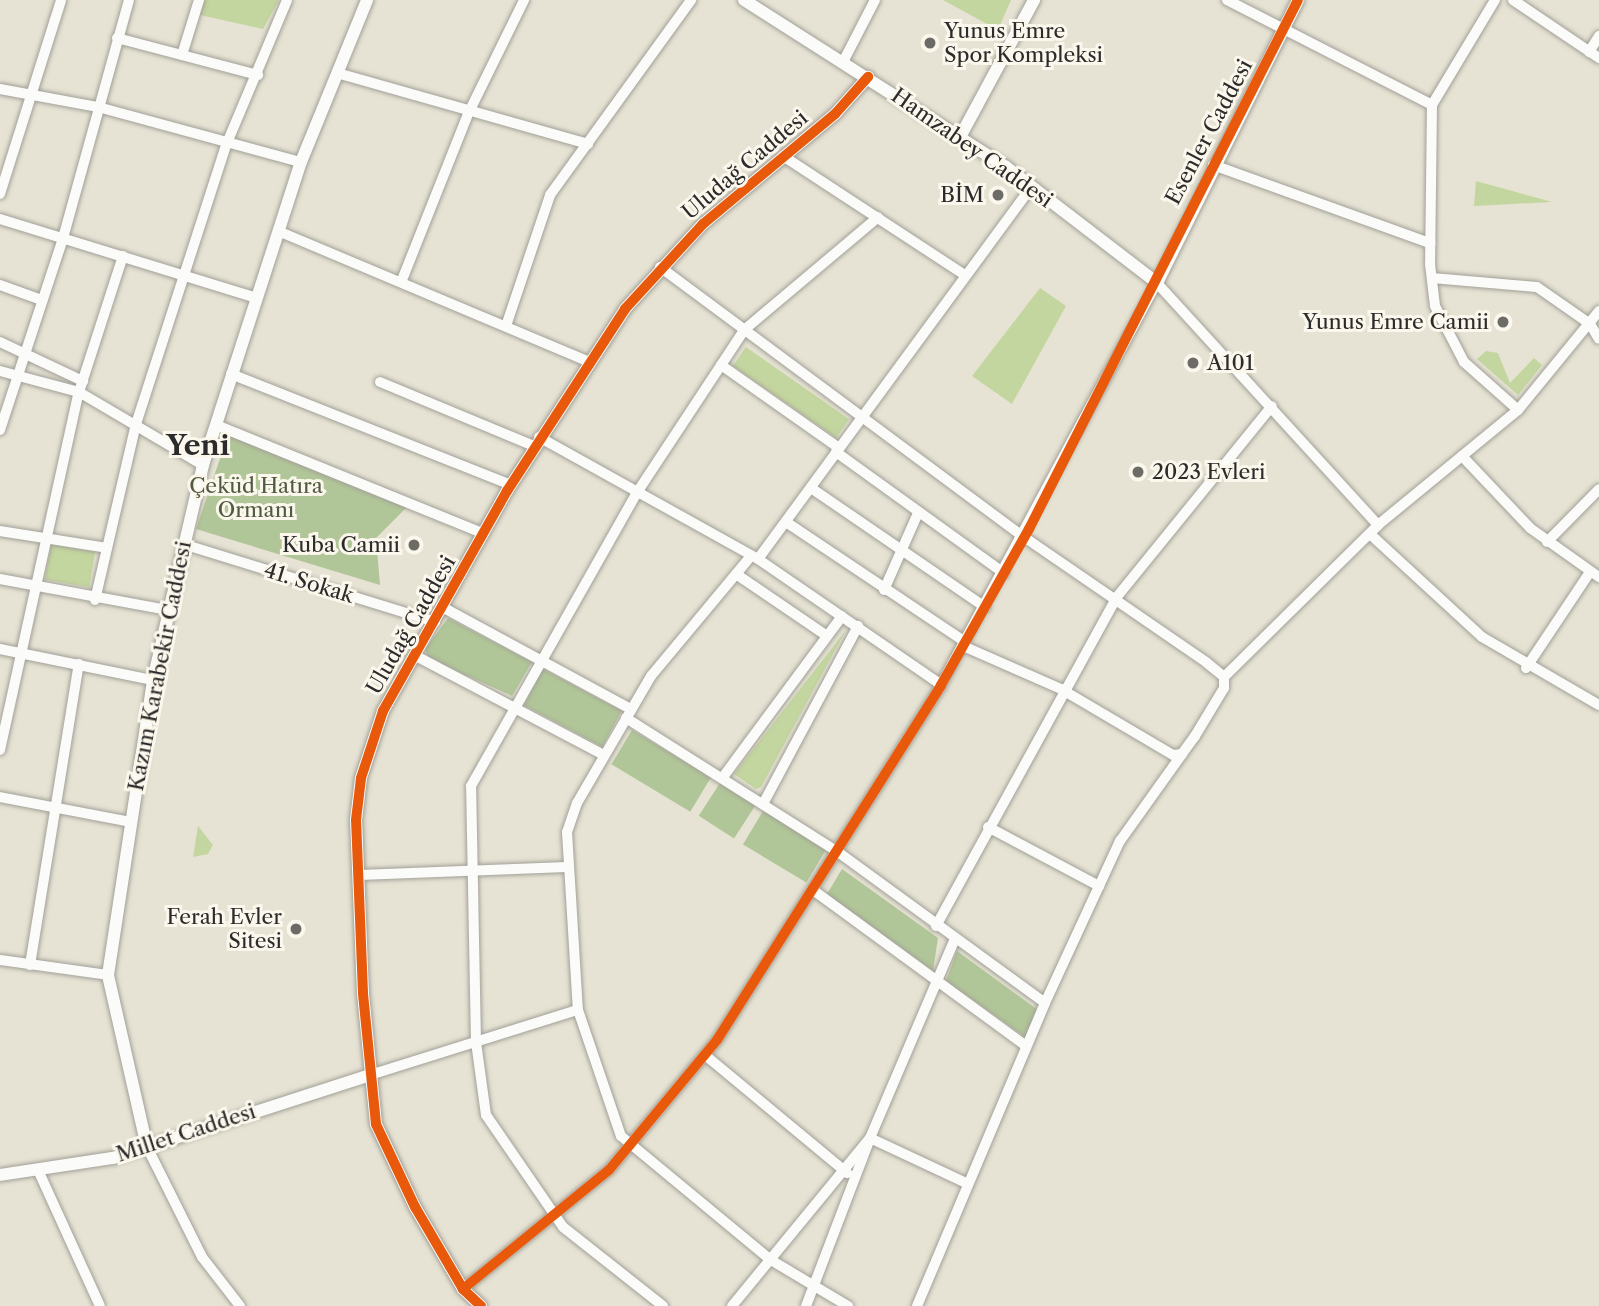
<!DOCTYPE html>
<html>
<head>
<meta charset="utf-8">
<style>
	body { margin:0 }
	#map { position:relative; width:1599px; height:1306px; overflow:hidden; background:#e6e3d4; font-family:"Libre Caslon Text",serif }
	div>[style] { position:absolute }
	.green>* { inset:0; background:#c4d69f; transform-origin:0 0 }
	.forest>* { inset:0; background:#b1c698; transform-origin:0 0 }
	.roads { filter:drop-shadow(0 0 2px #a2a098) drop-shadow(0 0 2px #a2a098) }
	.minor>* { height:10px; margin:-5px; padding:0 5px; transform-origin:5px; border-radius:5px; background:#fbfbf9 }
	.tertiary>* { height:12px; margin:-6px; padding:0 6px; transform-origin:6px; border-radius:6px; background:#fbfbf9 }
	.cycleway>* { height:10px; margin:-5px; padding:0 5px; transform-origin:5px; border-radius:5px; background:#e8590c }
	.dots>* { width:19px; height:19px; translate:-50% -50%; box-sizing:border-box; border:4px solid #fbf7ec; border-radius:50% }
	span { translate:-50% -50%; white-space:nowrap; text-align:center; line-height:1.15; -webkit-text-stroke:6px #fbf7ec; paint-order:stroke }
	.poi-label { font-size:21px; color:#2b2b2b }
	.left { translate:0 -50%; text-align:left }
	.right { translate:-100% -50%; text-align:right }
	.street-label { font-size:21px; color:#2b2b2b }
	.park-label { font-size:21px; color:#515b41 }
	.district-label { font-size:28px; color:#2b2b2b; font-weight:700 }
</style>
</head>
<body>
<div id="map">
	<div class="green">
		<div style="clip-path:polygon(204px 0,279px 0,263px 29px,200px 15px)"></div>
		<div style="clip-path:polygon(943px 0,1011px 0,998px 30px)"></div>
		<div style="clip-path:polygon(1476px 181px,1552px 202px,1474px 206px)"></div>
		<div style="clip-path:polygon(1040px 288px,1066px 306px,1012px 404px,972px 376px)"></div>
		<div style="left:746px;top:347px;width:126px;height:23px;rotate:35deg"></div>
		<div style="clip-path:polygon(1486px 351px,1498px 353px,1510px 383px,1534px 358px,1542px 365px,1518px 395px,1477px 359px)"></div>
		<div style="left:51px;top:544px;width:45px;height:36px;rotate:10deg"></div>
		<div style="clip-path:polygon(846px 630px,761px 787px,756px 789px,734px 774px)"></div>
		<div style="clip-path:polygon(198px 826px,213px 845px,208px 854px,193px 857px)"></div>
	</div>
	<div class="forest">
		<div style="clip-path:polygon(228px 435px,407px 507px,376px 538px,380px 585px,196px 529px)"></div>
		<div style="clip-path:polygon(448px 618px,532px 662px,512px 696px,428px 658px,425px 649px)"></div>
		<div style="left:543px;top:669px;width:89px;height:41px;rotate:28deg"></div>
		<div style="left:632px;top:730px;width:92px;height:40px;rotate:31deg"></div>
		<div style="left:720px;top:783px;width:42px;height:39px;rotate:33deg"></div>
		<div style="left:763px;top:811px;width:74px;height:39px;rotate:31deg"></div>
		<div style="clip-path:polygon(842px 869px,938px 938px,933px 971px,827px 894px)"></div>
		<div style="clip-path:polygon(957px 951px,1038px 1010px,1025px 1037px,946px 981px)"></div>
	</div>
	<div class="roads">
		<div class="minor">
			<div style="left:1227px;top:0;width:230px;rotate:27.1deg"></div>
			<div style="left:1495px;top:0;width:122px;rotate:121deg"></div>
			<div style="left:1432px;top:105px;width:159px;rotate:90.7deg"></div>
			<div style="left:1430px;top:264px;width:42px;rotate:83.2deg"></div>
			<div style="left:1435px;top:306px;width:63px;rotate:62.6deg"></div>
			<div style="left:1464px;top:362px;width:72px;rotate:41.6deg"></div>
			<div style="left:1513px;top:0;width:104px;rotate:34deg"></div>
			<div style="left:117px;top:38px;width:146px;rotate:14.7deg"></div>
			<div style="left:1589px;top:52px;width:19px;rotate:-58deg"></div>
			<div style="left:182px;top:55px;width:58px;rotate:-72.8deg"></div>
			<div style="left:843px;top:62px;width:70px;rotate:-62.7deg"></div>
			<div style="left:337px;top:73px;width:261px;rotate:15.8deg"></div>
			<div style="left:0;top:89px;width:100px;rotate:10.4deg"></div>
			<div style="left:98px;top:107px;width:210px;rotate:15.2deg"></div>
			<div style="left:783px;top:156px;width:217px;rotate:33.2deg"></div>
			<div style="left:1213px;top:165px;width:231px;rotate:19.8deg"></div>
			<div style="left:0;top:194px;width:203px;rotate:-72.5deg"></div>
			<div style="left:0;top:219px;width:269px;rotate:17.1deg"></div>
			<div style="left:278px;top:231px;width:337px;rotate:22.8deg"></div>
			<div style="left:660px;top:267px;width:453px;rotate:36.6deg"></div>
			<div style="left:1024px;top:537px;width:222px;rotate:34.5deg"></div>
			<div style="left:1207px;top:663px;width:22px;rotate:39deg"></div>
			<div style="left:1224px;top:677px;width:11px;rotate:90deg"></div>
			<div style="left:1224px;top:688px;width:56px;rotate:121.1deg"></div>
			<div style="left:1195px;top:736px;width:22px;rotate:126deg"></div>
			<div style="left:1182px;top:754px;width:9px;rotate:174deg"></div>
			<div style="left:1173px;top:755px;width:130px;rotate:-149.5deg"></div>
			<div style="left:1061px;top:689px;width:107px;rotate:-156.3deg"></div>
			<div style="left:1432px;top:278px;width:105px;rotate:4.9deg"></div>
			<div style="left:1537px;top:287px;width:65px;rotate:34.9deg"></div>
			<div style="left:1590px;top:324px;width:17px;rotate:59deg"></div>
			<div style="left:402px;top:280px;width:181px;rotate:-68.3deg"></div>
			<div style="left:469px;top:112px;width:125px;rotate:-63.8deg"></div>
			<div style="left:0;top:285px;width:45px;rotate:19.7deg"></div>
			<div style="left:507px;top:323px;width:135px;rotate:-71.4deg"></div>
			<div style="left:550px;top:195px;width:241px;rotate:-54.1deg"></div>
			<div style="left:0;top:342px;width:92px;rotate:25.2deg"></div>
			<div style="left:721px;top:365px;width:144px;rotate:35.1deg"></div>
			<div style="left:0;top:371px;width:82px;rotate:14.9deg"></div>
			<div style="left:79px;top:392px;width:144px;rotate:30.5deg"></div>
			<div style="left:231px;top:374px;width:301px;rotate:21.6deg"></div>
			<div style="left:380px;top:382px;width:167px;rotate:22.6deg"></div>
			<div style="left:216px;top:425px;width:289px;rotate:22.1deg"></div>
			<div style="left:0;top:430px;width:202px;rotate:-71.8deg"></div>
			<div style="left:63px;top:238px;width:247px;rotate:-74.5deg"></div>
			<div style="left:539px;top:437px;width:251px;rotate:29.1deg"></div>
			<div style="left:758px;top:559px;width:222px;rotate:34.5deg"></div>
			<div style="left:836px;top:452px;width:207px;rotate:35.8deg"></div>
			<div style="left:1462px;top:456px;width:99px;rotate:46.6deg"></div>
			<div style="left:1530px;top:528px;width:85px;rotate:35.4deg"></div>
			<div style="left:811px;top:488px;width:211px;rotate:34.4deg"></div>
			<div style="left:786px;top:522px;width:216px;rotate:33.8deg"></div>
			<div style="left:0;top:531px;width:108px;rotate:9deg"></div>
			<div style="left:1370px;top:534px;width:152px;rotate:42.6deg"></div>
			<div style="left:1482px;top:637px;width:135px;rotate:30.2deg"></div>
			<div style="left:1547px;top:542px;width:74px;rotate:-45.5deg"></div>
			<div style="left:183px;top:544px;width:264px;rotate:17.2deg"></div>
			<div style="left:751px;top:556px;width:156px;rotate:129.8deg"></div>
			<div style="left:651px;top:676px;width:147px;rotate:120.2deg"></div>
			<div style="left:577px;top:803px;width:31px;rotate:109deg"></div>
			<div style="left:567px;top:832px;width:178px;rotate:86.5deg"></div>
			<div style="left:578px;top:1010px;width:133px;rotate:71.2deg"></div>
			<div style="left:621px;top:1136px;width:195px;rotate:39.6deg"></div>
			<div style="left:771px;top:1260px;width:90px;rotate:30.9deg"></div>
			<div style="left:758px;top:559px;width:461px;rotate:-53.7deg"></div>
			<div style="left:736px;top:574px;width:110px;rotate:34.3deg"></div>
			<div style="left:0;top:579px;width:171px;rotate:10.5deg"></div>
			<div style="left:884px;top:590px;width:84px;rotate:-66.2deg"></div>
			<div style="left:95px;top:600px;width:181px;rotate:-76.9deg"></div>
			<div style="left:136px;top:424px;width:295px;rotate:-72.1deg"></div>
			<div style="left:227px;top:143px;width:155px;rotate:-67.2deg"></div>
			<div style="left:444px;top:608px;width:213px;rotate:28.4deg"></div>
			<div style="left:0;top:649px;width:156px;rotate:11.5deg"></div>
			<div style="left:416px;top:656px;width:212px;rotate:27.8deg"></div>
			<div style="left:1526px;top:668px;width:115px;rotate:-56.3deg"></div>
			<div style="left:1224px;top:677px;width:216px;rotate:-44.6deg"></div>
			<div style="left:1378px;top:525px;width:181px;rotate:-39.4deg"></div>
			<div style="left:1518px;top:410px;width:128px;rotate:-50.7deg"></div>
			<div style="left:626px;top:718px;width:251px;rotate:32.3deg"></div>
			<div style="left:838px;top:852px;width:256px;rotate:36.1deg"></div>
			<div style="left:1045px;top:1003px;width:179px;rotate:-65.2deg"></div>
			<div style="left:1120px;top:841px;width:107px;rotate:-54.5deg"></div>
			<div style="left:0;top:750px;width:367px;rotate:-77.6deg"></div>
			<div style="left:79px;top:392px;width:143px;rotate:-72.1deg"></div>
			<div style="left:723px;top:777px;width:200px;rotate:-53.5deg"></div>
			<div style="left:0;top:797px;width:133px;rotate:10.8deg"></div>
			<div style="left:763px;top:804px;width:202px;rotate:-61.9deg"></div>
			<div style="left:988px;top:827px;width:126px;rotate:28deg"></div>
			<div style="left:358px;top:875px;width:210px;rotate:-2.2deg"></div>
			<div style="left:813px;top:890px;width:264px;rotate:36.2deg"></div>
			<div style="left:936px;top:926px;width:374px;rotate:-61.2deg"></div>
			<div style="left:1116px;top:598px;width:247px;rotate:-50.9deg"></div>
			<div style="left:0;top:960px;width:109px;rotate:7.9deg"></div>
			<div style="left:30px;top:965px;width:305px;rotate:-80.8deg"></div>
			<div style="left:705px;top:1055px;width:185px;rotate:39.7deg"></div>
			<div style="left:370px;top:1075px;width:218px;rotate:-17.4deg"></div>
			<div style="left:147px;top:1147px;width:123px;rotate:63.4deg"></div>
			<div style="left:202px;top:1257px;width:62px;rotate:52.2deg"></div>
			<div style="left:38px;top:1170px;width:149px;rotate:65.5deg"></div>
			<div style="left:463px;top:1289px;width:188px;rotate:-39.2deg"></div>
			<div style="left:609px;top:1170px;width:169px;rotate:-50.3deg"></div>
			<div style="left:717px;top:1040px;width:420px;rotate:-57.7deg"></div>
			<div style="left:941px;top:685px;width:456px;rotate:-61.8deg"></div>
			<div style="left:1157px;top:283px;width:328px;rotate:47.6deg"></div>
			<div style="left:663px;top:1306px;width:127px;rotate:-141.7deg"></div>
			<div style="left:563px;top:1227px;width:136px;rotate:-124.5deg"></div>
			<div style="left:486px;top:1115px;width:74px;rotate:-97.8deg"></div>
			<div style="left:476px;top:1042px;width:256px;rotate:-91.1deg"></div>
			<div style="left:471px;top:786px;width:335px;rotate:-60.5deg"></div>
			<div style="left:636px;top:494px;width:196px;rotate:-56.6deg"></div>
			<div style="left:744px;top:330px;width:175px;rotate:-40.1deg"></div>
			<div style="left:732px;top:1306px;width:217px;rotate:-50.6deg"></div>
			<div style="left:870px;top:1138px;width:214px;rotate:-66.9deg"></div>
			<div style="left:806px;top:1306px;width:180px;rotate:-69.1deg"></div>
			<div style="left:870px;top:1138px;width:108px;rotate:25.1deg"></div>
			<div style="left:917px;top:1306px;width:329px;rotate:-67.1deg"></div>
		</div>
		<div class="tertiary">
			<div style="left:744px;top:0;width:311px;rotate:32.5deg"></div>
			<div style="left:1006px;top:167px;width:190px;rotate:37.5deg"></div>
			<div style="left:1157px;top:283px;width:316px;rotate:-63.5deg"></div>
			<div style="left:960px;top:137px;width:156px;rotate:-61.6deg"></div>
			<div style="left:147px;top:1147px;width:176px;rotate:-102.8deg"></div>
			<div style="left:108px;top:975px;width:298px;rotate:-81.3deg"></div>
			<div style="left:153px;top:680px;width:221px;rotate:-76.9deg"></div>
			<div style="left:203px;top:465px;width:318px;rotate:-72.1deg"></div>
			<div style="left:301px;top:162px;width:175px;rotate:-67.8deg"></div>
			<div style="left:0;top:1175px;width:114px;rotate:-8.6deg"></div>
			<div style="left:113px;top:1158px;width:270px;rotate:-17.9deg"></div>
			<div style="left:481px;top:1306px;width:25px;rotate:-137deg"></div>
			<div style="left:463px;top:1289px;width:95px;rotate:-120.3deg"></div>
			<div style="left:415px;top:1207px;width:92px;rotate:-115.2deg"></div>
			<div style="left:376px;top:1124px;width:132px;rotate:-95.7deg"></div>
			<div style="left:363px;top:993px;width:173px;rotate:-92.3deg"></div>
			<div style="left:356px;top:820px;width:42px;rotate:-83.2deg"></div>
			<div style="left:361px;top:778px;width:71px;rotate:-71.8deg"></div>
			<div style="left:383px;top:711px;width:253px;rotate:-60.6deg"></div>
			<div style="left:507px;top:491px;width:217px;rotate:-57deg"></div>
			<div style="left:625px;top:309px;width:115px;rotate:-47.5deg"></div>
			<div style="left:703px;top:224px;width:172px;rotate:-39.8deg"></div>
			<div style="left:835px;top:114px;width:50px;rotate:-48.3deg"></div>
		</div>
	</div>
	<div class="cycleway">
		<div style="left:463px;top:1289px;width:188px;rotate:-39.2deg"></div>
		<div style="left:609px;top:1170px;width:169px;rotate:-50.3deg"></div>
		<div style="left:717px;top:1040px;width:420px;rotate:-57.7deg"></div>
		<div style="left:941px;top:685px;width:179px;rotate:-60.6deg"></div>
		<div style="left:1029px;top:529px;width:593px;rotate:-63.05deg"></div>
		<div style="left:481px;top:1306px;width:25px;rotate:-137deg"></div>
		<div style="left:463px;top:1289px;width:95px;rotate:-120.3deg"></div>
		<div style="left:415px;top:1207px;width:92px;rotate:-115.2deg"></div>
		<div style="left:376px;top:1124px;width:132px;rotate:-95.7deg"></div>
		<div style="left:363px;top:993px;width:173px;rotate:-92.3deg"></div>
		<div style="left:356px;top:820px;width:42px;rotate:-83.2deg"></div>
		<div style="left:361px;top:778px;width:71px;rotate:-71.8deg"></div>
		<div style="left:383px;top:711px;width:253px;rotate:-60.6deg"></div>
		<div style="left:507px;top:491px;width:217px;rotate:-57deg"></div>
		<div style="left:625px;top:309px;width:115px;rotate:-47.5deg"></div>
		<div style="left:703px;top:224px;width:172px;rotate:-39.8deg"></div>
		<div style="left:835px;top:114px;width:50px;rotate:-48.3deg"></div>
	</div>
	<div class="dots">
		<div style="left:930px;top:43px;background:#6c6b66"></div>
		<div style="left:998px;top:195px;background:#6c6b66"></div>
		<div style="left:1503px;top:322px;background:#6c6b66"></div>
		<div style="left:1193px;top:363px;background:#6c6b66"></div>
		<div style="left:1138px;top:472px;background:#6c6b66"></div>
		<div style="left:414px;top:545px;background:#6c6b66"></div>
		<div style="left:296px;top:929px;background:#6c6b66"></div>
	</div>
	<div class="poi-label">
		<span class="left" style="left:944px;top:43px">Yunus Emre<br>Spor Kompleksi</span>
		<span class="right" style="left:984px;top:195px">BİM</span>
		<span class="right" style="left:1489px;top:322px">Yunus Emre Camii</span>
		<span class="left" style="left:1207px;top:363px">A101</span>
		<span class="left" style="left:1152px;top:472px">2023 Evleri</span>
		<span class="right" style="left:400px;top:545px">Kuba Camii</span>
		<span class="right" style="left:282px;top:929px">Ferah Evler<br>Sitesi</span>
	</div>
	<div class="street-label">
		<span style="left:1209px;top:132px;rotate:-62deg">Esenler Caddesi</span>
		<span style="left:972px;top:148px;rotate:35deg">Hamzabey Caddesi</span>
		<span style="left:745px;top:165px;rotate:-40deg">Uludağ Caddesi</span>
		<span style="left:309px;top:583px;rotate:17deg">41. Sokak</span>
		<span style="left:411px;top:625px;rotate:-60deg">Uludağ Caddesi</span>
		<span style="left:160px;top:666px;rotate:-79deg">Kazım Karabekir Caddesi</span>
		<span style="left:186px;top:1133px;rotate:-18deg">Millet Caddesi</span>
	</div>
	<div class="park-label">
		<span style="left:256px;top:498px">Çeküd Hatıra<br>Ormanı</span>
	</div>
	<div class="district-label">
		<span style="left:198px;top:445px">Yeni</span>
	</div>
</div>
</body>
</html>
